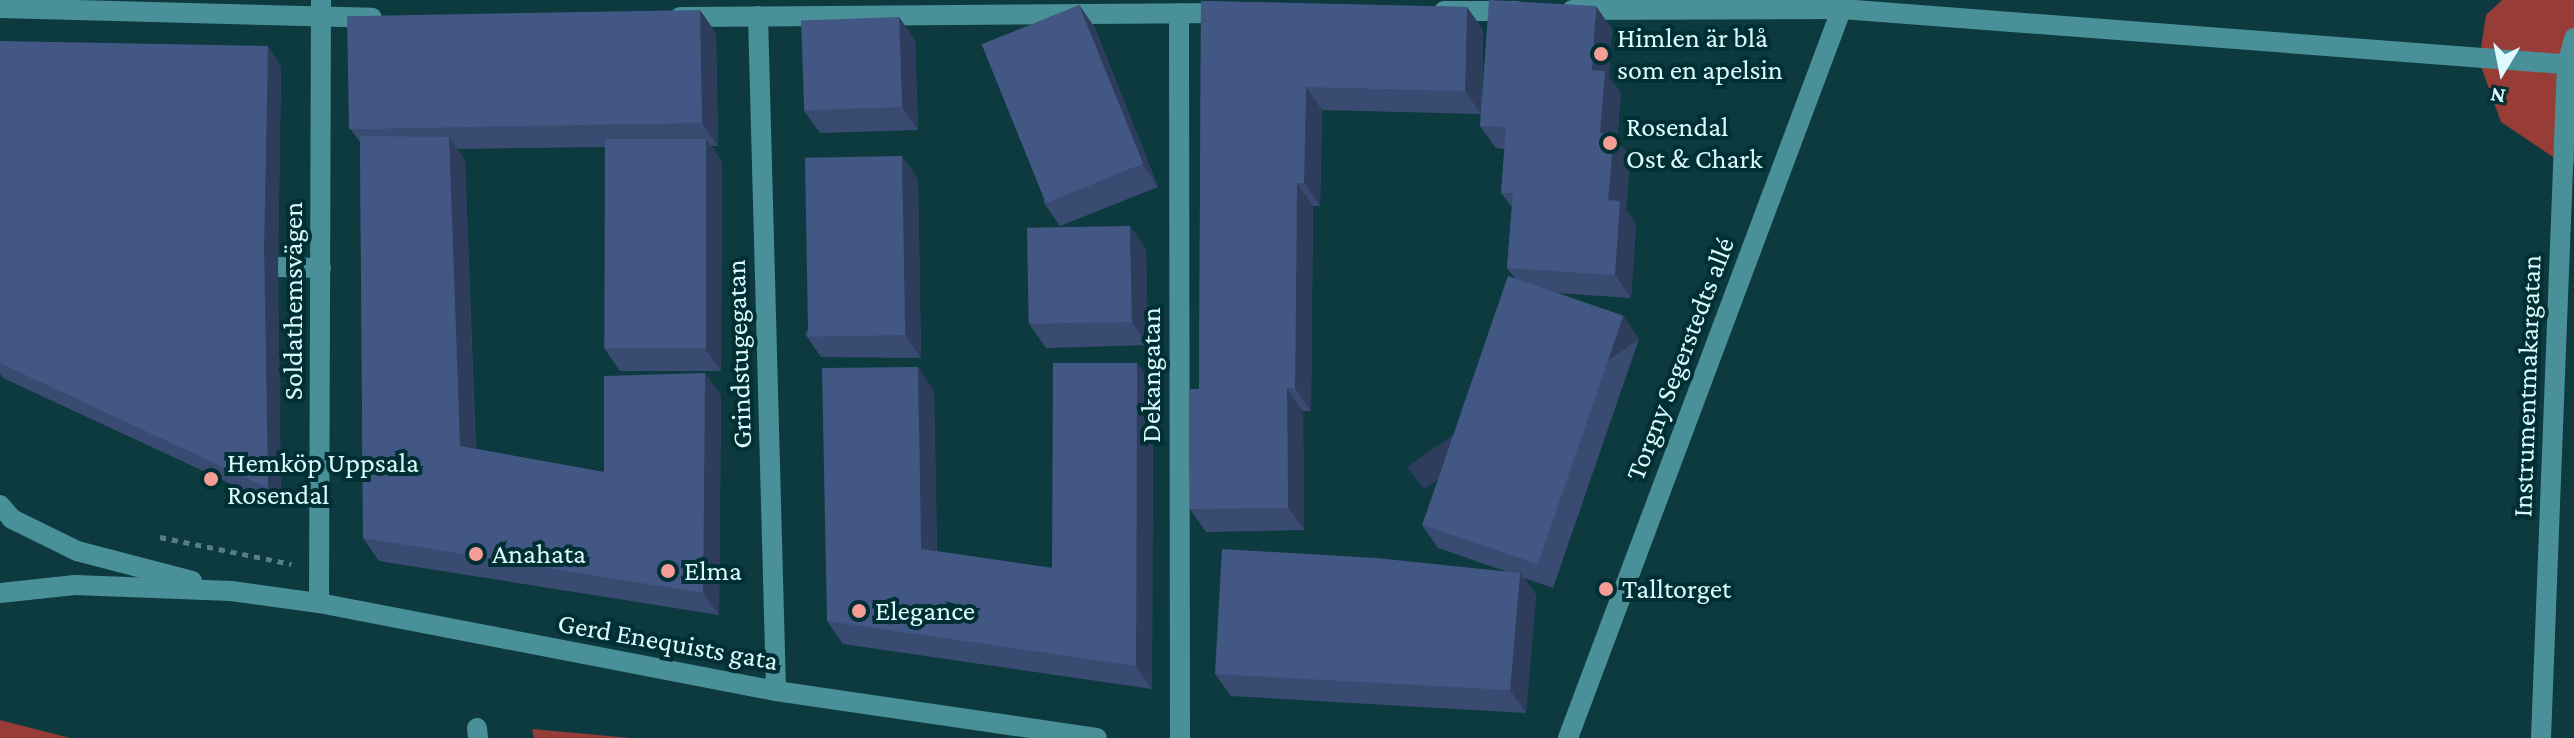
<!DOCTYPE html>
<html>
<head>
<meta charset="utf-8">
<style>
	body { margin:0 }
	#map { position:relative; width:2574px; height:738px; overflow:hidden; background:#0d3a3f; font-family:"Crimson Pro",serif }
	div>[style] { position:absolute }
	.green>* { inset:0; background:#973c37 }
	.path>* { height:5px; margin-top:-2.5px; transform-origin:0; background:repeating-linear-gradient(90deg,#577f83 0 6px,transparent 0 12px) }
	.minor>* { height:20px; margin:-10px; padding:0 10px; transform-origin:10px; border-radius:10px; background:#4a9098 }
	.wall>* { inset:0; background:#3a4b72 }
	.shaded-wall>* { inset:0; background:#2f3d5d; transform-origin:0 0 }
	.building>* { inset:0; background:#435785; transform-origin:0 0 }
	.dots>* { width:22px; height:22px; translate:-50% -50%; box-sizing:border-box; border:4px solid #002f34; border-radius:50% }
	span { translate:-50% -50%; white-space:nowrap; text-align:center; line-height:1.15; -webkit-text-stroke:8px #002f34; paint-order:stroke }
	.poi-label { font-size:28px; color:#ddfbfe }
	.left { translate:0 -50%; text-align:left }
	.street-label { font-size:28px; color:#ddfbfe }
	.north { position:absolute; left:2462px; top:32px; width:80px; height:80px; -webkit-text-stroke:6px #002f34; paint-order:stroke; rotate:190deg; font-size:22px; font-weight:700; line-height:32px; text-align:center; color:#ddfbfe }
	.north::after { content:''; display:block; margin:auto; width:28px; height:36px; background:#ddfbfe; clip-path:polygon(50% 0,100% 100%,50% 72%,0 100%) }
</style>
</head>
<body>
<div id="map">
	<div class="green">
		<div style="clip-path:polygon(2502px 0,2574px 0,2574px 165px,2556px 159px,2501px 122px,2479px 61px,2486px 15px)"></div>
		<div style="clip-path:polygon(0 720px,70px 738px,0 738px)"></div>
		<div style="clip-path:polygon(532px 729px,631px 738px,534px 738px)"></div>
	</div>
	<div class="path">
		<div style="left:160px;top:537px;width:134px;rotate:11.6deg"></div>
	</div>
	<div class="minor">
		<div style="left:0;top:8px;width:372px;rotate:1.5deg"></div>
		<div style="left:1572px;top:10px;width:270px;rotate:-0.2deg"></div>
		<div style="left:1842px;top:9px;width:734px;rotate:4.37deg"></div>
		<div style="left:1444px;top:11px;width:72px"></div>
		<div style="left:1179px;top:13px;width:725px;rotate:89.92deg"></div>
		<div style="left:758px;top:16px;width:675px;rotate:88.47deg"></div>
		<div style="left:680px;top:17px;width:548px;rotate:-0.42deg"></div>
		<div style="left:278px;top:267px;width:43px;rotate:1.3deg"></div>
		<div style="left:0;top:505px;width:18px;rotate:49deg"></div>
		<div style="left:12px;top:519px;width:72px;rotate:26.2deg"></div>
		<div style="left:77px;top:551px;width:119px;rotate:14.6deg"></div>
		<div style="left:0;top:593px;width:75px;rotate:-6.1deg"></div>
		<div style="left:75px;top:585px;width:156px;rotate:2.2deg"></div>
		<div style="left:231px;top:591px;width:89px;rotate:7.8deg"></div>
		<div style="left:319px;top:603px;width:465px;rotate:10.9deg"></div>
		<div style="left:776px;top:691px;width:324px;rotate:8.3deg"></div>
		<div style="left:319px;top:603px;width:603px;rotate:-89.81deg"></div>
		<div style="left:477px;top:728px;width:10px;rotate:84deg"></div>
		<div style="left:1568px;top:738px;width:788px;rotate:-69.43deg"></div>
		<div style="left:2541px;top:738px;width:674px;rotate:-87.79deg"></div>
		<div style="left:2567px;top:65px;width:28px;rotate:-75deg"></div>
	</div>
	<div class="wall">
		<div style="clip-path:polygon(1201px 1px,1467px 7px,1483px 30px,1482px 106px,1612px 29px,1609px 77px,1621px 94px,1617px 139px,1630px 157px,1626px 209px,1636px 224px,1631px 298px,1557px 293px,1623px 316px,1639px 339px,1553px 588px,1524px 578px,1536px 595px,1526px 713px,1231px 696px,1215px 674px,1505px 571px,1438px 548px,1422px 525px,1515px 278px,1507px 268px,1512px 207px,1501px 193px,1505px 149px,1496px 148px,1480px 126px,1481px 114px,1322px 110px,1320px 206px,1313px 206px,1311px 411px,1303px 411px,1304px 530px,1206px 532px,1190px 509px,1199px 389px)"></div>
		<div style="clip-path:polygon(1079px 5px,1095px 28px,1158px 187px,1060px 226px,1044px 203px)"></div>
		<div style="clip-path:polygon(899px 17px,915px 40px,918px 130px,820px 133px,804px 111px)"></div>
		<div style="clip-path:polygon(716px 33px,718px 146px,711px 146px,722px 162px,721px 371px,620px 371px,604px 348px,605px 147px,457px 149px,465px 160px,476px 449px,604px 472px,705px 373px,721px 396px,719px 615px,379px 561px,363px 538px,360px 142px,349px 127px)"></div>
		<div style="clip-path:polygon(0 41px,281px 66px,278px 267px,281px 507px,3px 378px,0 374px)"></div>
		<div style="clip-path:polygon(918px 179px,921px 358px,821px 357px,805px 334px)"></div>
		<div style="clip-path:polygon(1146px 249px,1148px 345px,1046px 348px,1030px 325px)"></div>
		<div style="clip-path:polygon(1137px 363px,1153px 386px,1152px 689px,843px 644px,827px 621px,934px 390px,937px 551px,1052px 568px)"></div>
	</div>
	<div class="shaded-wall">
		<div style="clip-path:polygon(1079px 5px,1095px 28px,1158px 187px,1142px 164px)"></div>
		<div style="clip-path:polygon(1596px 6px,1612px 29px,1609px 77px,1621px 94px,1617px 139px,1630px 157px,1626px 209px,1636px 224px,1631px 298px,1615px 275px,1600px 133px,1592px 70px)"></div>
		<div style="clip-path:polygon(1467px 7px,1483px 30px,1481px 114px,1465px 91px)"></div>
		<div style="clip-path:polygon(700px 10px,716px 33px,718px 146px,702px 123px)"></div>
		<div style="clip-path:polygon(899px 17px,915px 40px,918px 130px,902px 107px)"></div>
		<div style="clip-path:polygon(268px 46px,281px 66px,278px 267px,281px 507px,268px 488px,264px 247px)"></div>
		<div style="clip-path:polygon(1306px 87px,1322px 110px,1320px 206px,1304px 183px)"></div>
		<div style="clip-path:polygon(449px 137px,465px 160px,476px 469px,460px 446px)"></div>
		<div style="clip-path:polygon(706px 139px,722px 162px,721px 371px,705px 349px)"></div>
		<div style="clip-path:polygon(902px 156px,918px 179px,921px 358px,905px 335px)"></div>
		<div style="clip-path:polygon(1297px 183px,1313px 206px,1311px 411px,1295px 388px)"></div>
		<div style="clip-path:polygon(1130px 226px,1146px 249px,1148px 345px,1132px 322px)"></div>
		<div style="left:1623px;top:316px;width:28px;height:263px;rotate:55deg"></div>
		<div style="clip-path:polygon(1137px 363px,1153px 386px,1152px 689px,1136px 666px)"></div>
		<div style="clip-path:polygon(918px 367px,934px 390px,937px 571px,921px 549px)"></div>
		<div style="clip-path:polygon(705px 373px,721px 396px,719px 615px,703px 593px)"></div>
		<div style="clip-path:polygon(1287px 388px,1303px 411px,1304px 530px,1288px 508px)"></div>
		<div style="clip-path:polygon(1520px 573px,1536px 595px,1526px 713px,1510px 690px)"></div>
	</div>
	<div class="building">
		<div style="clip-path:polygon(1489px 0,1596px 6px,1592px 70px,1605px 71px,1600px 133px,1614px 134px,1608px 200px,1620px 201px,1615px 275px,1507px 268px,1513px 193px,1501px 193px,1506px 127px,1480px 126px)"></div>
		<div style="clip-path:polygon(1201px 1px,1467px 7px,1465px 91px,1306px 87px,1304px 183px,1297px 183px,1295px 388px,1287px 388px,1288px 508px,1190px 509px,1189px 389px,1199px 389px)"></div>
		<div style="left:1079px;top:5px;width:171px;height:105px;rotate:68deg"></div>
		<div style="left:700px;top:10px;width:113px;height:353px;rotate:89deg"></div>
		<div style="left:899px;top:17px;width:90px;height:98px;rotate:88deg"></div>
		<div style="clip-path:polygon(0 41px,268px 46px,264px 247px,268px 488px,0 363px)"></div>
		<div style="clip-path:polygon(360px 136px,449px 137px,460px 446px,604px 472px,604px 376px,705px 373px,703px 593px,363px 538px)"></div>
		<div style="left:605px;top:139px;width:101px;height:209px"></div>
		<div style="left:902px;top:156px;width:179px;height:97px;rotate:89deg"></div>
		<div style="left:1130px;top:226px;width:96px;height:103px;rotate:89deg"></div>
		<div style="left:1508px;top:276px;width:122px;height:263px;rotate:19deg"></div>
		<div style="clip-path:polygon(1053px 363px,1137px 363px,1136px 666px,827px 621px,822px 368px,918px 367px,921px 549px,1052px 568px)"></div>
		<div style="clip-path:polygon(1222px 549px,1376px 558px,1520px 573px,1510px 690px,1215px 674px)"></div>
	</div>
	<div class="dots">
		<div style="left:1601px;top:54px;background:#f59c94"></div>
		<div style="left:1610px;top:143px;background:#f59c94"></div>
		<div style="left:211px;top:479px;background:#f59c94"></div>
		<div style="left:476px;top:554px;background:#f59c94"></div>
		<div style="left:668px;top:571px;background:#f59c94"></div>
		<div style="left:1606px;top:589px;background:#f59c94"></div>
		<div style="left:859px;top:611px;background:#f59c94"></div>
	</div>
	<div class="poi-label">
		<span class="left" style="left:1617px;top:54px">Himlen är blå<br>som en apelsin</span>
		<span class="left" style="left:1626px;top:143px">Rosendal<br>Ost &amp; Chark</span>
		<span class="left" style="left:227px;top:479px">Hemköp Uppsala<br>Rosendal</span>
		<span class="left" style="left:492px;top:554px">Anahata</span>
		<span class="left" style="left:684px;top:571px">Elma</span>
		<span class="left" style="left:1622px;top:589px">Talltorget</span>
		<span class="left" style="left:875px;top:611px">Elegance</span>
	</div>
	<div class="street-label">
		<span style="left:293px;top:301px;rotate:-90deg">Soldathemsvägen</span>
		<span style="left:739px;top:354px;rotate:-92deg">Grindstugegatan</span>
		<span style="left:1680px;top:359px;rotate:-69deg">Torgny Segerstedts allé</span>
		<span style="left:1151px;top:375px;rotate:-90deg">Dekangatan</span>
		<span style="left:2527px;top:386px;rotate:-88deg">Instrumentmakargatan</span>
		<span style="left:668px;top:642px;rotate:10deg">Gerd Enequists gata</span>
	</div>
	<div class="north">N</div>
</div>
</body>
</html>
